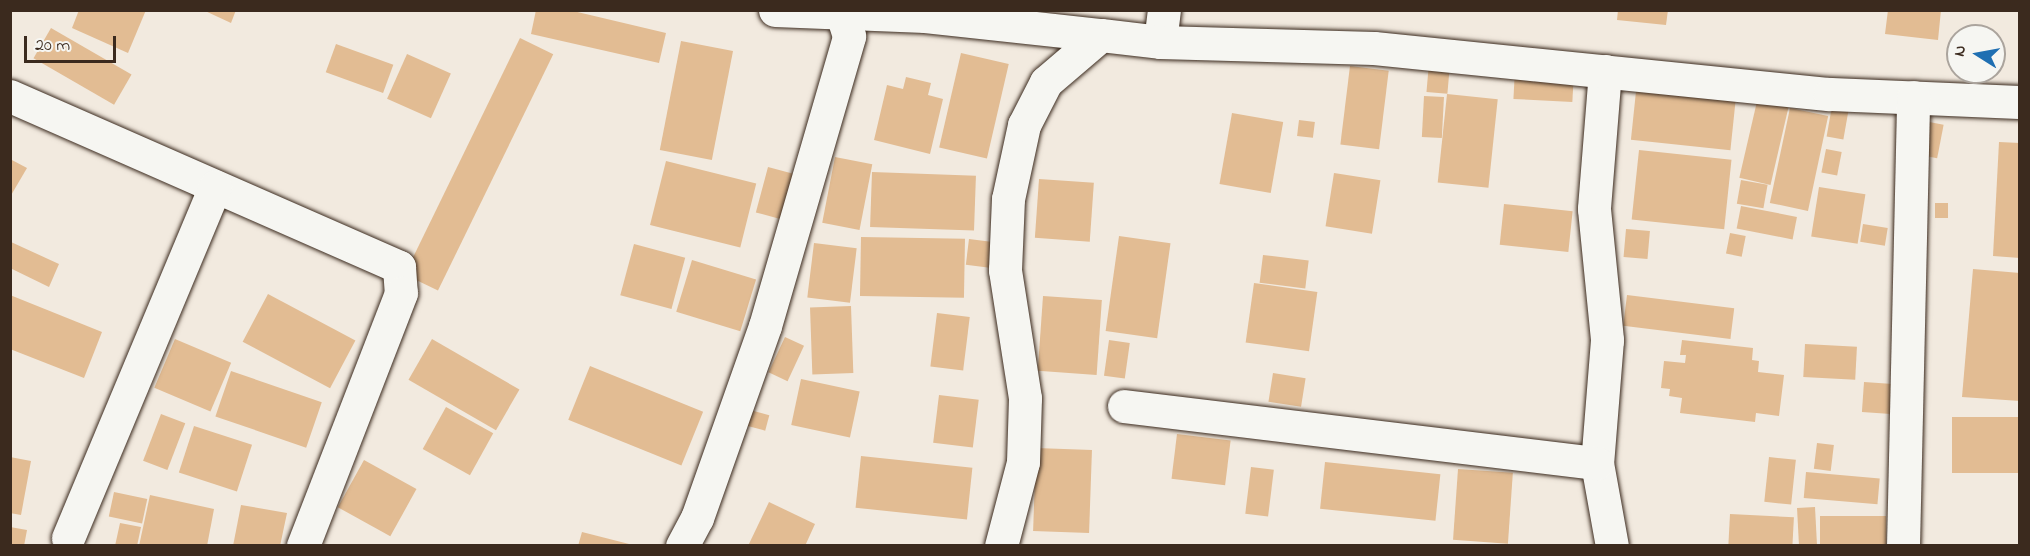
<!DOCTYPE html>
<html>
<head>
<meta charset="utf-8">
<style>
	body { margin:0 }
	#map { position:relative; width:2030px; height:556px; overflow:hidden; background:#f2eadf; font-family:"Indie Flower",sans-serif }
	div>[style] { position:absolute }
	.building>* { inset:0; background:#e2bc93; transform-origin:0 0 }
	.roads { filter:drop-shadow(0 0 2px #3b2a1e) drop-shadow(0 0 2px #3b2a1e) }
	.minor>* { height:33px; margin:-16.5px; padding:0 16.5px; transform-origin:16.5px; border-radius:16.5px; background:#f6f6f2 }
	span { translate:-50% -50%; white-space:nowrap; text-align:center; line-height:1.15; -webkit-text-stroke:5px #f6f6f2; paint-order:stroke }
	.frame { position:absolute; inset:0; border:12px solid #3b2a1e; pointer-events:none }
	.north { position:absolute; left:1946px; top:24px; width:60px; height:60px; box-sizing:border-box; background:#f6f6f2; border:2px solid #aba49d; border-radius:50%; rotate:281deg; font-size:16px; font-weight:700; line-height:24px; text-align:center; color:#3b2a1e }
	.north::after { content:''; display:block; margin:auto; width:21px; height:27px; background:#1f6fb2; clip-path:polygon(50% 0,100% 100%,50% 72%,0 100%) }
	.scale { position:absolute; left:24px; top:36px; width:92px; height:27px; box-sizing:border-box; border:3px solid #3b2a1e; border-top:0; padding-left:8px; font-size:18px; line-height:21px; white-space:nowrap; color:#3b2a1e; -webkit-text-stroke:4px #f6f6f2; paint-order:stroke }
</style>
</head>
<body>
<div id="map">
	<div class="building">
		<div style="clip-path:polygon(79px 10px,146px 10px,128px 53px,72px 28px)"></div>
		<div style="clip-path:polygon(203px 10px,236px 10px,231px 23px)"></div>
		<div style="clip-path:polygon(536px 10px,569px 10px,666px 33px,659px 63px,531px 34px)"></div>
		<div style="clip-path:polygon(1618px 10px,1668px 10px,1666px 25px,1617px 20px)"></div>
		<div style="clip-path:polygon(1888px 10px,1941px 10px,1938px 40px,1885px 34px)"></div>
		<div style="left:51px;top:28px;width:93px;height:35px;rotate:30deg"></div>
		<div style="left:520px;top:38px;width:37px;height:263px;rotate:26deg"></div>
		<div style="left:681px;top:41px;width:53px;height:111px;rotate:11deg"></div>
		<div style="left:336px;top:44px;width:61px;height:30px;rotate:20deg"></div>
		<div style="left:961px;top:53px;width:49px;height:97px;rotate:13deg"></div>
		<div style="left:407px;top:54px;width:48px;height:49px;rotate:24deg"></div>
		<div style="left:1429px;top:63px;width:21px;height:29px;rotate:5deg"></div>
		<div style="left:1350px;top:66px;width:39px;height:79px;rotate:7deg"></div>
		<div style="left:1515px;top:69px;width:59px;height:30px;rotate:3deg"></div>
		<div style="clip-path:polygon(906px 77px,931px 83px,928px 95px,943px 99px,930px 154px,874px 140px,887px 85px,903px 89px)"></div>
		<div style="left:1637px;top:82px;width:100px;height:58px;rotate:6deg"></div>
		<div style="left:1447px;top:94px;width:51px;height:89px;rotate:6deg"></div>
		<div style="left:1424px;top:96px;width:20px;height:41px;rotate:3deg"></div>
		<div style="left:1758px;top:97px;width:32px;height:83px;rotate:13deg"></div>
		<div style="left:1832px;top:106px;width:17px;height:31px;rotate:10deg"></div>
		<div style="left:1790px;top:108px;width:39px;height:97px;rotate:12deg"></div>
		<div style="left:1232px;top:113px;width:52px;height:72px;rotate:10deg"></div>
		<div style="left:1299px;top:120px;width:16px;height:16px;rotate:7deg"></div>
		<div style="left:1924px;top:121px;width:20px;height:34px;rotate:11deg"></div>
		<div style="clip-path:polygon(1999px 142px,2020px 143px,2020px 258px,1993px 256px)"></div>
		<div style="left:1826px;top:149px;width:16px;height:24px;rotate:11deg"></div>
		<div style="left:1639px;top:150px;width:93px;height:70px;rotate:6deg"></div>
		<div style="left:835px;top:157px;width:38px;height:67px;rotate:11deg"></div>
		<div style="clip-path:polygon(10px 159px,27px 168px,10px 197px)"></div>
		<div style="left:666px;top:161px;width:93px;height:66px;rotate:14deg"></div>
		<div style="left:768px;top:167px;width:28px;height:47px;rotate:15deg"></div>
		<div style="left:872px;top:172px;width:104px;height:55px;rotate:2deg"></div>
		<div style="left:1334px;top:173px;width:47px;height:54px;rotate:9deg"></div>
		<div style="left:1039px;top:179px;width:55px;height:59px;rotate:4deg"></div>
		<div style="left:1741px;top:180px;width:27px;height:24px;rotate:10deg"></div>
		<div style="left:1819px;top:187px;width:47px;height:50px;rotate:9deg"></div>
		<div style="left:1935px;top:203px;width:13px;height:15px"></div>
		<div style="left:1504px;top:204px;width:69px;height:41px;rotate:6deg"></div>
		<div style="left:1741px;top:206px;width:57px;height:23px;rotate:11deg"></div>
		<div style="left:1863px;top:224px;width:25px;height:18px;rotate:9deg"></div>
		<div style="left:1626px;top:229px;width:24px;height:28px;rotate:5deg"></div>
		<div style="left:1730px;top:233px;width:16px;height:21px;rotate:11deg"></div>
		<div style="left:1119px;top:236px;width:52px;height:96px;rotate:8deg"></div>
		<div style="left:861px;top:237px;width:104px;height:59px;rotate:1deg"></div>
		<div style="left:969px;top:239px;width:24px;height:26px;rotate:7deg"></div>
		<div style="clip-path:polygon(11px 242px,59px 264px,49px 287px,10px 268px)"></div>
		<div style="left:814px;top:243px;width:43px;height:55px;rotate:7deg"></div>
		<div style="left:634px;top:244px;width:53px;height:53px;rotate:15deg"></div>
		<div style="left:1263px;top:255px;width:46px;height:28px;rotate:7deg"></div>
		<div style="left:692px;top:260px;width:67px;height:54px;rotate:17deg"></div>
		<div style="clip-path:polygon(1973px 269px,2020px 273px,2020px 401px,1962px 397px)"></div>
		<div style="left:1254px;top:283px;width:64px;height:60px;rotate:8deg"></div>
		<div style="left:268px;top:294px;width:99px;height:54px;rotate:28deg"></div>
		<div style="clip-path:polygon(10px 295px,102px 332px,84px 378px,10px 349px)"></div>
		<div style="left:1627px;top:295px;width:108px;height:31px;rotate:7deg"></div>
		<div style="left:1043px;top:296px;width:59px;height:75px;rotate:4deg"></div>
		<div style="left:851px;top:306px;width:67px;height:41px;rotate:88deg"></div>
		<div style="left:937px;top:313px;width:33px;height:54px;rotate:7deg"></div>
		<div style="left:785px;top:337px;width:21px;height:39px;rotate:25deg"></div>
		<div style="left:175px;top:339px;width:61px;height:53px;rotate:23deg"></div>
		<div style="left:432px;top:339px;width:101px;height:47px;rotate:30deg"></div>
		<div style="left:1109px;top:340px;width:21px;height:36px;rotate:8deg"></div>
		<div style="clip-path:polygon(1682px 340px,1753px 348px,1752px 360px,1759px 361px,1758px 372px,1784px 375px,1779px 416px,1756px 413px,1755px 422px,1680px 413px,1682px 398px,1669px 396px,1670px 389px,1661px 388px,1664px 361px,1685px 363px,1686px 355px,1680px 355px)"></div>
		<div style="left:1805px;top:344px;width:52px;height:33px;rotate:3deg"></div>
		<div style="left:590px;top:366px;width:122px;height:58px;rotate:22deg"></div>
		<div style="left:231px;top:371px;width:96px;height:48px;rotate:19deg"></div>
		<div style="left:1273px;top:373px;width:33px;height:29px;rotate:9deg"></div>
		<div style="left:801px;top:379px;width:60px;height:47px;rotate:12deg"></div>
		<div style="left:1864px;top:382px;width:29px;height:30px;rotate:4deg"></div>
		<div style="left:939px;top:395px;width:40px;height:48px;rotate:7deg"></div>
		<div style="left:446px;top:407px;width:54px;height:48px;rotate:29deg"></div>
		<div style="left:750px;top:410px;width:20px;height:16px;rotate:15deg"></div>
		<div style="left:161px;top:414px;width:26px;height:50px;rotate:21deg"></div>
		<div style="left:2020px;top:417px;width:56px;height:68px;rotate:90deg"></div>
		<div style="left:194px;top:426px;width:61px;height:49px;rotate:18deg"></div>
		<div style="left:1177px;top:434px;width:54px;height:45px;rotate:7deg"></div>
		<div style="left:1817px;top:443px;width:17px;height:26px;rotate:7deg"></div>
		<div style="left:1036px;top:448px;width:56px;height:83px;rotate:2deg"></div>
		<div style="left:861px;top:456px;width:112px;height:52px;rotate:6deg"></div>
		<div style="clip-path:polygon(10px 457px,31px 461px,21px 515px,10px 513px)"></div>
		<div style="left:1769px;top:457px;width:27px;height:45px;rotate:6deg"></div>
		<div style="left:364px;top:460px;width:60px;height:54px;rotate:29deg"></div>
		<div style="left:1325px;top:462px;width:116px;height:47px;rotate:6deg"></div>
		<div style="left:1251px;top:467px;width:23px;height:47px;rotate:7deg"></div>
		<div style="left:1458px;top:469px;width:55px;height:71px;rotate:4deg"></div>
		<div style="left:1806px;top:472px;width:74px;height:26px;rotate:5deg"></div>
		<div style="left:114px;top:492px;width:34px;height:25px;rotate:12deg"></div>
		<div style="clip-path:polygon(150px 495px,214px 509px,207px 546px,139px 546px)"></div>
		<div style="clip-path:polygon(769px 502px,815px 524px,805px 546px,748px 546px)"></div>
		<div style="clip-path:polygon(241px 505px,287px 513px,280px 546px,233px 546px)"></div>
		<div style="left:1815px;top:507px;width:39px;height:18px;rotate:87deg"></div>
		<div style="left:1730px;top:514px;width:64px;height:32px;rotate:3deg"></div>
		<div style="left:1820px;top:516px;width:66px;height:30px"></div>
		<div style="clip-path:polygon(120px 523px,141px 527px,137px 546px,115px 546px)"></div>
		<div style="clip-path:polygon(10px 527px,27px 530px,24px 546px,10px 546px)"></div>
		<div style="clip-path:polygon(582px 532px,633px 545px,633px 546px,578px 546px)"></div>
	</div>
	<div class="roads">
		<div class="minor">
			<div style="left:775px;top:10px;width:150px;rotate:2.3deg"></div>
			<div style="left:925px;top:16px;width:177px;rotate:6.2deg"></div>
			<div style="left:1160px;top:42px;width:32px;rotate:-83deg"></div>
			<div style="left:1605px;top:71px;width:138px;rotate:94.6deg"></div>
			<div style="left:1594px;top:209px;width:132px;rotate:84.3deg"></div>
			<div style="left:1607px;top:340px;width:123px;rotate:94.6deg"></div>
			<div style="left:1597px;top:463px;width:84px;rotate:79.8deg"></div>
			<div style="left:10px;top:96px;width:425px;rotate:23.7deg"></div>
			<div style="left:399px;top:267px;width:26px;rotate:86deg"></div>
			<div style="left:401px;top:293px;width:271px;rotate:111.2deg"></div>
			<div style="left:1124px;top:406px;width:476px;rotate:6.9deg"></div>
			<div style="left:68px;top:538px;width:381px;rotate:-67.3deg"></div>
			<div style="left:682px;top:546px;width:32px;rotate:-62deg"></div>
			<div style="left:697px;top:518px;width:204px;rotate:-70.5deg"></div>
			<div style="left:765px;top:326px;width:302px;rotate:-73.8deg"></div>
			<div style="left:849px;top:36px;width:23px;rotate:-108deg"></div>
			<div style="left:1001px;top:546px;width:87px;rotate:-75.3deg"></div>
			<div style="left:1023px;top:462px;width:64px;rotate:-88.2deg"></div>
			<div style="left:1025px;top:398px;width:130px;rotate:-98.9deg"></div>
			<div style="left:1005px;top:270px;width:71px;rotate:-87.6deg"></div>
			<div style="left:1008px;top:199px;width:76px;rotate:-77.8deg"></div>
			<div style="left:1024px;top:125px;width:48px;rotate:-62.9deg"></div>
			<div style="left:1046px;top:82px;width:72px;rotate:-40.5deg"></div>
			<div style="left:1101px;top:35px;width:59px;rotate:6.8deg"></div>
			<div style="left:1160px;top:42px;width:214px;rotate:1.6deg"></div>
			<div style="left:1374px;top:48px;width:458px;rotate:5.8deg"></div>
			<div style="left:1830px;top:94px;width:190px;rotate:2.4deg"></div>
			<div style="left:1903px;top:546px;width:449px;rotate:-88.7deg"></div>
		</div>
	</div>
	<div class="frame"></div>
	<div class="north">N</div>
	<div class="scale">20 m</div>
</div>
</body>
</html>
